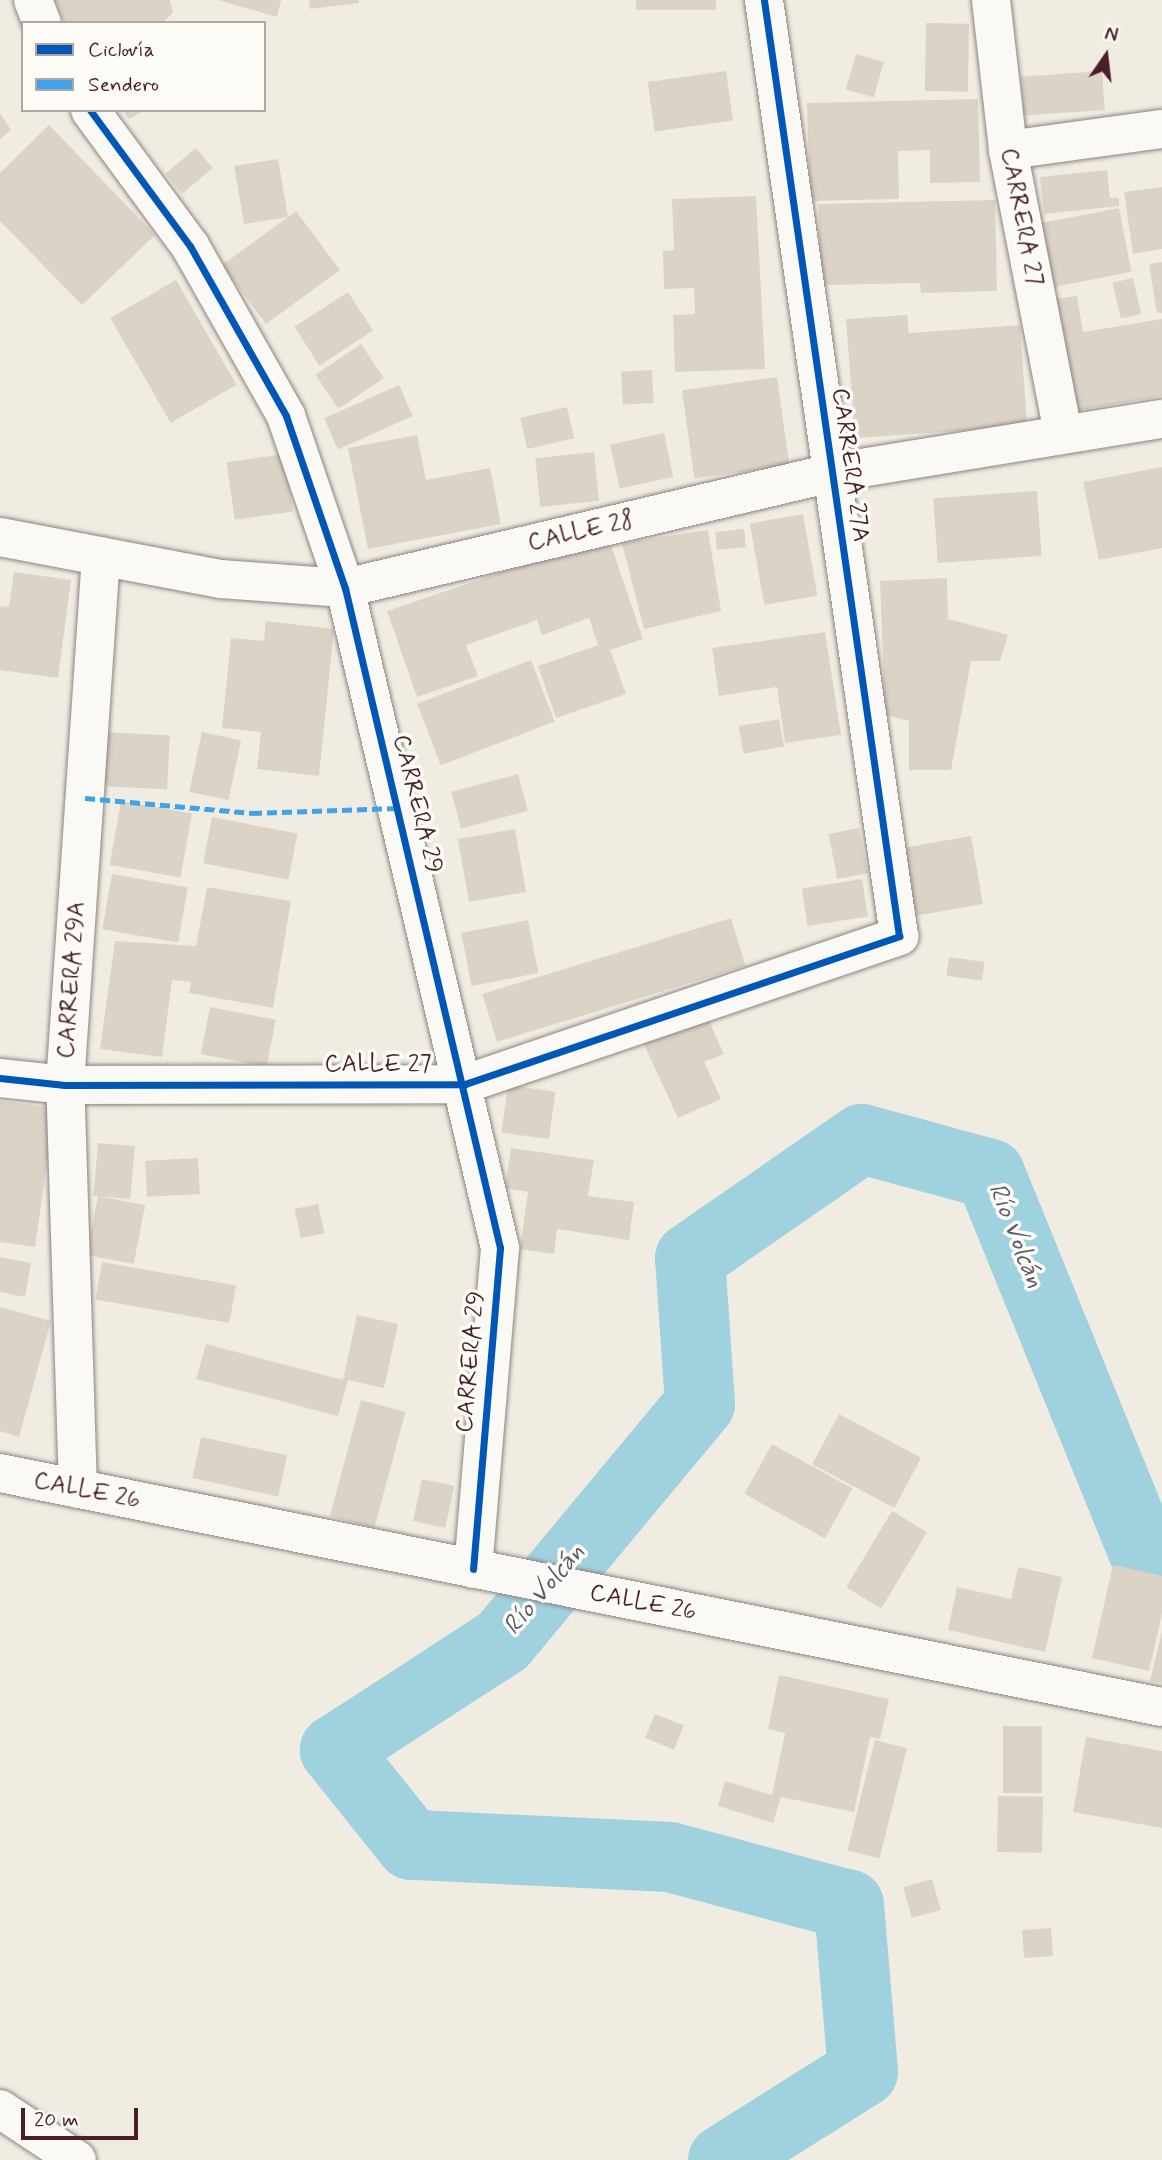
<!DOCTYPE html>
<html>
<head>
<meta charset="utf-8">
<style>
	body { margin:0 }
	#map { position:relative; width:1162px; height:2160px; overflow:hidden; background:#f1ece2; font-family:Mynerve,sans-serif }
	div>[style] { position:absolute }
	.river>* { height:70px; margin:-35px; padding:0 35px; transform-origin:35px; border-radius:35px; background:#a0d1df }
	.building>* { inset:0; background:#dcd3c7; transform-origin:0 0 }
	.roads { filter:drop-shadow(0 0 2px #8d8381) drop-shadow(0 0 2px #8d8381) }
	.minor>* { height:38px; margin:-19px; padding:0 19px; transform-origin:19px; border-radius:19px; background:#faf9f6 }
	.secondary>* { height:38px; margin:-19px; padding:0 19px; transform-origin:19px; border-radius:19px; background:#faf9f6 }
	.quiet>* { height:5px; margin-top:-2.5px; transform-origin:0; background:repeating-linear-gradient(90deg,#40a2eb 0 10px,transparent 0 15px) }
	.cycleway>* { height:7px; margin:-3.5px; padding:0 3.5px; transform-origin:3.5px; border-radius:3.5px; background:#0057b8 }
	span { translate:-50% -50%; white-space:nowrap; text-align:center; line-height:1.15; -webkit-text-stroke:7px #fdfcf7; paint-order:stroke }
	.street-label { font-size:24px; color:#4a1f2b }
	.water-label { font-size:26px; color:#5c596a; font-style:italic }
	.legend { position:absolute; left:21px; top:21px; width:245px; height:91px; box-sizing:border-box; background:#fdfcf7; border:2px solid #b5a4a5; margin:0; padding:9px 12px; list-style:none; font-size:21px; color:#4a1f2b }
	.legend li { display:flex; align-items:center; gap:14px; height:35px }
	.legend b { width:35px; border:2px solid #b5a4a5 }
	.north { position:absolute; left:1071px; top:21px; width:70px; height:70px; -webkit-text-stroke:5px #fdfcf7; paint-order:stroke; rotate:14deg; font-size:19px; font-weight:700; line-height:28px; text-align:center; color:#4a1f2b }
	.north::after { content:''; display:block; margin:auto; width:24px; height:32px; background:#4a1f2b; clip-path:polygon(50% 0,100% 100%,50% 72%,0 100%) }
	.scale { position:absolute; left:21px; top:2108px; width:117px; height:32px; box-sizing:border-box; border:4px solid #4a1f2b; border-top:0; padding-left:9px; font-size:21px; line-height:24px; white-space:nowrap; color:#4a1f2b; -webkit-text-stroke:5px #fdfcf7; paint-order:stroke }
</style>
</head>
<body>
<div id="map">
	<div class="river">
		<div style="left:723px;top:2160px;width:165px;rotate:-32.2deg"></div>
		<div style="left:863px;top:2072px;width:168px;rotate:-94.8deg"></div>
		<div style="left:849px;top:1905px;width:185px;rotate:-165deg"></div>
		<div style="left:670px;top:1857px;width:259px;rotate:-177.3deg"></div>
		<div style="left:411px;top:1845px;width:122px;rotate:-128.7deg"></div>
		<div style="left:335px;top:1750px;width:200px;rotate:-33deg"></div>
		<div style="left:503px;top:1641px;width:308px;rotate:-50.3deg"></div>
		<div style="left:700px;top:1404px;width:146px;rotate:-93.9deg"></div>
		<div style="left:690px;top:1258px;width:209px;rotate:-34.7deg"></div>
		<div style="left:862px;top:1139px;width:133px;rotate:15.3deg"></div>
		<div style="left:990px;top:1174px;width:420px;rotate:67.9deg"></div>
		<div style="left:1148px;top:1563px;width:14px;rotate:4deg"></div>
	</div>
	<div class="building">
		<div style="clip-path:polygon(55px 0,170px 0,173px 13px,162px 23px,65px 23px)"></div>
		<div style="clip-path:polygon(218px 0,281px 0,277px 17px)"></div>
		<div style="clip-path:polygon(309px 0,359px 0,359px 3px,310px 9px)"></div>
		<div style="left:636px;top:0;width:80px;height:10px"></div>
		<div style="left:926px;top:23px;width:43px;height:68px;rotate:1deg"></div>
		<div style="left:856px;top:54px;width:29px;height:37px;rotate:16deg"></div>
		<div style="left:726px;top:71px;width:50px;height:79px;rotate:82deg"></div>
		<div style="left:1102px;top:71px;width:39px;height:81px;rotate:86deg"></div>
		<div style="clip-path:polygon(978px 99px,980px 182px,930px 183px,930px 150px,898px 151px,899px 199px,810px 201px,807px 103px)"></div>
		<div style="clip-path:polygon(123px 110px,145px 110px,129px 119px)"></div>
		<div style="clip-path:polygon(0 113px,11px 130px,0 139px)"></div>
		<div style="clip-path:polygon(49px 125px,155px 235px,82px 305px,0 221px,0 173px)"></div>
		<div style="left:196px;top:148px;width:26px;height:40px;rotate:50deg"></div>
		<div style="clip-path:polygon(278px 159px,288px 217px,296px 211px,340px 270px,266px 324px,222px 265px,288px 217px,244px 224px,234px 166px)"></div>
		<div style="clip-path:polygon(1107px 170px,1110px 198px,1119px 198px,1119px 206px,1044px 214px,1040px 177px)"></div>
		<div style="clip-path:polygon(1162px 187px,1162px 249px,1133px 254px,1124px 192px)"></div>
		<div style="clip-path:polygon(756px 196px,765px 369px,675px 372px,673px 315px,695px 314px,694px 288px,664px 289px,663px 251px,674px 250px,672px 199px)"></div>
		<div style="clip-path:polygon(995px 200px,997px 291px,921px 293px,920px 283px,821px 285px,818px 204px)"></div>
		<div style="left:1119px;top:208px;width:65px;height:83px;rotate:79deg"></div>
		<div style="clip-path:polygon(1162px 262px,1162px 313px,1157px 313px,1149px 264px)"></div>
		<div style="left:1133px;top:278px;width:37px;height:21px;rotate:77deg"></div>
		<div style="left:176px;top:280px;width:121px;height:76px;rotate:60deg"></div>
		<div style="left:348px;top:292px;width:46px;height:64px;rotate:57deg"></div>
		<div style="clip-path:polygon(1077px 296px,1083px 332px,1162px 319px,1162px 396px,1075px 411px,1056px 299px)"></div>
		<div style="clip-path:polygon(907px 315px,909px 333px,1020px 325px,1027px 426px,855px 438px,846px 319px)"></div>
		<div style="left:361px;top:344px;width:41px;height:55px;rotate:56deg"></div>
		<div style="left:652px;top:370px;width:33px;height:31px;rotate:87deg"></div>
		<div style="left:777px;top:377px;width:89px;height:96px;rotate:82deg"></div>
		<div style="left:399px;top:385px;width:34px;height:82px;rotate:66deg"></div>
		<div style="left:567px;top:407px;width:32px;height:48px;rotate:77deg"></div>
		<div style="left:664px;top:433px;width:45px;height:55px;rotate:78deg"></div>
		<div style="clip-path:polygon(417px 435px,426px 480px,490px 468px,501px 524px,368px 549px,348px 448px)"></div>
		<div style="left:594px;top:452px;width:49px;height:59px;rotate:84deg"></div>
		<div style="left:285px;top:454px;width:58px;height:59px;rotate:82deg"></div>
		<div style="clip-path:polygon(1162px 467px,1162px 548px,1099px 560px,1083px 482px)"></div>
		<div style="left:1037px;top:491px;width:65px;height:104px;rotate:86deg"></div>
		<div style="left:803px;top:514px;width:83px;height:54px;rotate:80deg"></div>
		<div style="left:744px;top:529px;width:18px;height:29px;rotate:84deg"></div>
		<div style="clip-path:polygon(708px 530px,721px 611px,644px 629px,622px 543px)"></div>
		<div style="clip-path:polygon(608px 536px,643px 639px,610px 650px,626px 694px,556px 718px,538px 666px,598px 645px,589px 618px,542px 635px,537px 620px,466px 645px,478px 676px,417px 697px,387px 611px)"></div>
		<div style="clip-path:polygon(14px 572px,71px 580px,58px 678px,0 670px,0 606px,9px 607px)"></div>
		<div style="clip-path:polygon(947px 578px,948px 619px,1008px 635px,1000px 661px,971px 661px,951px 770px,909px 770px,909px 721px,885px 715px,880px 581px)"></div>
		<div style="clip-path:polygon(266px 621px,334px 629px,319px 776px,257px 769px,261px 732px,222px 728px,231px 638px,264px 641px)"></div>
		<div style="clip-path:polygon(825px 632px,841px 735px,785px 743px,777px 687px,719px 696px,712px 648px)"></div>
		<div style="left:531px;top:660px;width:66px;height:122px;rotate:69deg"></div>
		<div style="left:779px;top:719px;width:28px;height:41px;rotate:80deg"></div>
		<div style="left:104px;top:732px;width:66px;height:54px;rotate:3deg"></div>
		<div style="left:202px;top:732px;width:40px;height:61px;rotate:12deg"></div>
		<div style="left:518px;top:774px;width:38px;height:69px;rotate:75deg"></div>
		<div style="left:121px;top:801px;width:72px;height:65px;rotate:10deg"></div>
		<div style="left:212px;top:817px;width:87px;height:47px;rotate:11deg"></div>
		<div style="left:859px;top:828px;width:46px;height:31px;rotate:79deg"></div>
		<div style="left:515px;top:829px;width:64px;height:58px;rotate:80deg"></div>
		<div style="left:971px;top:836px;width:69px;height:68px;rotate:80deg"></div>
		<div style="left:112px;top:874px;width:77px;height:56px;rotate:10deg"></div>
		<div style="left:862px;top:879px;width:38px;height:61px;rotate:81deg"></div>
		<div style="clip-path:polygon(207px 887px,291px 901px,273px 1008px,189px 993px,191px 982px,172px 980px,162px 1057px,100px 1049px,115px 941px,196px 946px)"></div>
		<div style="left:731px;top:918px;width:50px;height:260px;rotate:73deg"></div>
		<div style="left:528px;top:920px;width:54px;height:68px;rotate:79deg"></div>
		<div style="left:949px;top:957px;width:36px;height:19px;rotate:8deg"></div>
		<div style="left:210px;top:1007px;width:67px;height:48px;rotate:11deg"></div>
		<div style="clip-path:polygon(704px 1010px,724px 1054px,704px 1062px,721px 1099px,678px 1118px,641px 1038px)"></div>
		<div style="left:508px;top:1085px;width:48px;height:48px;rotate:8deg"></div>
		<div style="clip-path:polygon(0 1101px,55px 1108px,35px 1247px,0 1242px)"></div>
		<div style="left:98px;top:1143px;width:37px;height:53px;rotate:5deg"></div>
		<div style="clip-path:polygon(511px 1148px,594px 1160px,588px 1196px,634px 1202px,629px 1240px,557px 1229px,554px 1254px,520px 1249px,528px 1192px,505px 1188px)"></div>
		<div style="left:198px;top:1158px;width:36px;height:53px;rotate:87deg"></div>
		<div style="left:98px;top:1196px;width:48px;height:60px;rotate:11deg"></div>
		<div style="left:318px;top:1204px;width:30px;height:24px;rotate:78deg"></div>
		<div style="clip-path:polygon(0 1257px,31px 1263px,25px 1297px,0 1292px)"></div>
		<div style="left:102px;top:1262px;width:136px;height:38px;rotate:10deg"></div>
		<div style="clip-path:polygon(0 1307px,51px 1321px,19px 1437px,0 1431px)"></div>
		<div style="clip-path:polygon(357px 1315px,398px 1324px,384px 1388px,348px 1380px,338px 1416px,196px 1379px,206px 1344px,343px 1380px)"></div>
		<div style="left:361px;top:1400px;width:46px;height:120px;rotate:15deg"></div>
		<div style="left:839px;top:1414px;width:93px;height:57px;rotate:28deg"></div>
		<div style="left:201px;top:1437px;width:88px;height:42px;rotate:12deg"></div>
		<div style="left:772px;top:1444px;width:92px;height:57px;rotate:29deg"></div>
		<div style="left:422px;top:1479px;width:33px;height:43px;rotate:12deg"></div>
		<div style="left:892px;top:1511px;width:41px;height:89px;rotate:31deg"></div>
		<div style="clip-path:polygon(1113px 1565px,1162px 1576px,1162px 1614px,1149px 1671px,1092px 1658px)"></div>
		<div style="clip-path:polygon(1018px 1567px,1062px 1577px,1045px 1652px,948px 1630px,957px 1587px,1011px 1599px)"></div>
		<div style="clip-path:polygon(1162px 1631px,1162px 1683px,1150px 1681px)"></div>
		<div style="clip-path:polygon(779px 1675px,889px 1699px,880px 1739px,870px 1737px,854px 1812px,781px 1797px,773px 1823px,718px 1806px,725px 1781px,772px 1795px,785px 1733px,768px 1729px)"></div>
		<div style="left:655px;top:1714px;width:31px;height:26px;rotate:22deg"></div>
		<div style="left:1042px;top:1726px;width:67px;height:39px;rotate:90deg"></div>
		<div style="clip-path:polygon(1086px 1737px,1162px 1751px,1162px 1828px,1073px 1812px)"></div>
		<div style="left:875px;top:1740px;width:33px;height:114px;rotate:14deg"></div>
		<div style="left:998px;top:1796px;width:45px;height:56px;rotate:1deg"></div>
		<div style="left:932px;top:1879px;width:32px;height:30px;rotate:74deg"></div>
		<div style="left:1051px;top:1928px;width:28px;height:29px;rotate:86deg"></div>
	</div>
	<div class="roads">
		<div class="minor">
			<div style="left:33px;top:0;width:25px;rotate:69deg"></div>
			<div style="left:991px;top:0;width:151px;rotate:83.5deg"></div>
			<div style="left:1008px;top:150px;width:287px;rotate:79deg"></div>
			<div style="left:90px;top:110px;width:169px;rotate:53.7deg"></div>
			<div style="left:190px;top:246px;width:195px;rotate:60.5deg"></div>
			<div style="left:286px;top:416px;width:182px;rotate:71.1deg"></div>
			<div style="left:345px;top:588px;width:678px;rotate:76.78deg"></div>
			<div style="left:500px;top:1248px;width:322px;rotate:94.8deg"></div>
			<div style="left:1008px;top:150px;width:155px;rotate:-7.8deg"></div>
			<div style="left:0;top:537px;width:225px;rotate:10.8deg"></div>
			<div style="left:221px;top:579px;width:124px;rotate:4.2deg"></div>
			<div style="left:345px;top:588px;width:499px;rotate:-13.3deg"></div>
			<div style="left:831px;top:473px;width:335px;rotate:-9.3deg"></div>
			<div style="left:0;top:1078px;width:65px;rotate:6.1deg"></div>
			<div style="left:65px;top:1085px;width:400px;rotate:-0.1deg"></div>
			<div style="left:465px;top:1084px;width:459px;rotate:-18.8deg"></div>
			<div style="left:899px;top:936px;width:946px;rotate:-98.21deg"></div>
			<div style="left:78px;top:1489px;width:404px;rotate:-91.8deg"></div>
			<div style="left:65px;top:1085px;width:530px;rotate:-86.11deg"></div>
			<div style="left:0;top:2109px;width:92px;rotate:33.5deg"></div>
		</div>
		<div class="secondary">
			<div style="left:0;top:1473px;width:1185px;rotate:11.39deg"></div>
		</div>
	</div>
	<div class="quiet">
		<div style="left:85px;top:798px;width:168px;rotate:5.1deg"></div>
		<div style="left:252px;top:813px;width:146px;rotate:-2deg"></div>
	</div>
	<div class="cycleway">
		<div style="left:90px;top:110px;width:169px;rotate:53.7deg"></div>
		<div style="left:190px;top:246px;width:195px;rotate:60.5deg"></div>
		<div style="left:286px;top:416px;width:182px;rotate:71.1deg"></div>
		<div style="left:345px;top:588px;width:678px;rotate:76.78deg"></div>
		<div style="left:500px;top:1248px;width:322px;rotate:94.8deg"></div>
		<div style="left:0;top:1078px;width:65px;rotate:6.1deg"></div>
		<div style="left:65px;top:1085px;width:400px;rotate:-0.1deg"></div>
		<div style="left:465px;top:1084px;width:459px;rotate:-18.8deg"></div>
		<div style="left:899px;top:936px;width:946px;rotate:-98.21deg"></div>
	</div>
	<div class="street-label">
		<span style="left:1021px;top:217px;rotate:79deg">CARRERA 27</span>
		<span style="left:850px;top:465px;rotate:82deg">CARRERA 27A</span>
		<span style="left:581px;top:532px;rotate:-13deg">CALLE 28</span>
		<span style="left:417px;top:804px;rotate:76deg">CARRERA 29</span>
		<span style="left:72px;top:980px;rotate:-86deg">CARRERA 29A</span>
		<span style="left:378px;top:1065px">CALLE 27</span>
		<span style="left:471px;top:1362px;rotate:-85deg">CARRERA 29</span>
		<span style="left:87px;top:1491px;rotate:11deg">CALLE 26</span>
		<span style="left:643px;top:1603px;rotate:11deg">CALLE 26</span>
	</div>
	<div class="water-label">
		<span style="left:1015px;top:1236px;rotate:68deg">Río Volcán</span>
		<span style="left:545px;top:1590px;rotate:-50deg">Río Volcán</span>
	</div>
	<ul class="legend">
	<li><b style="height:9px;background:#0057b8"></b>Ciclovía</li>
	<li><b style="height:9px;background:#40a2eb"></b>Sendero</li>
	</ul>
	<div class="north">N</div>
	<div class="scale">20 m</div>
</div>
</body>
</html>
